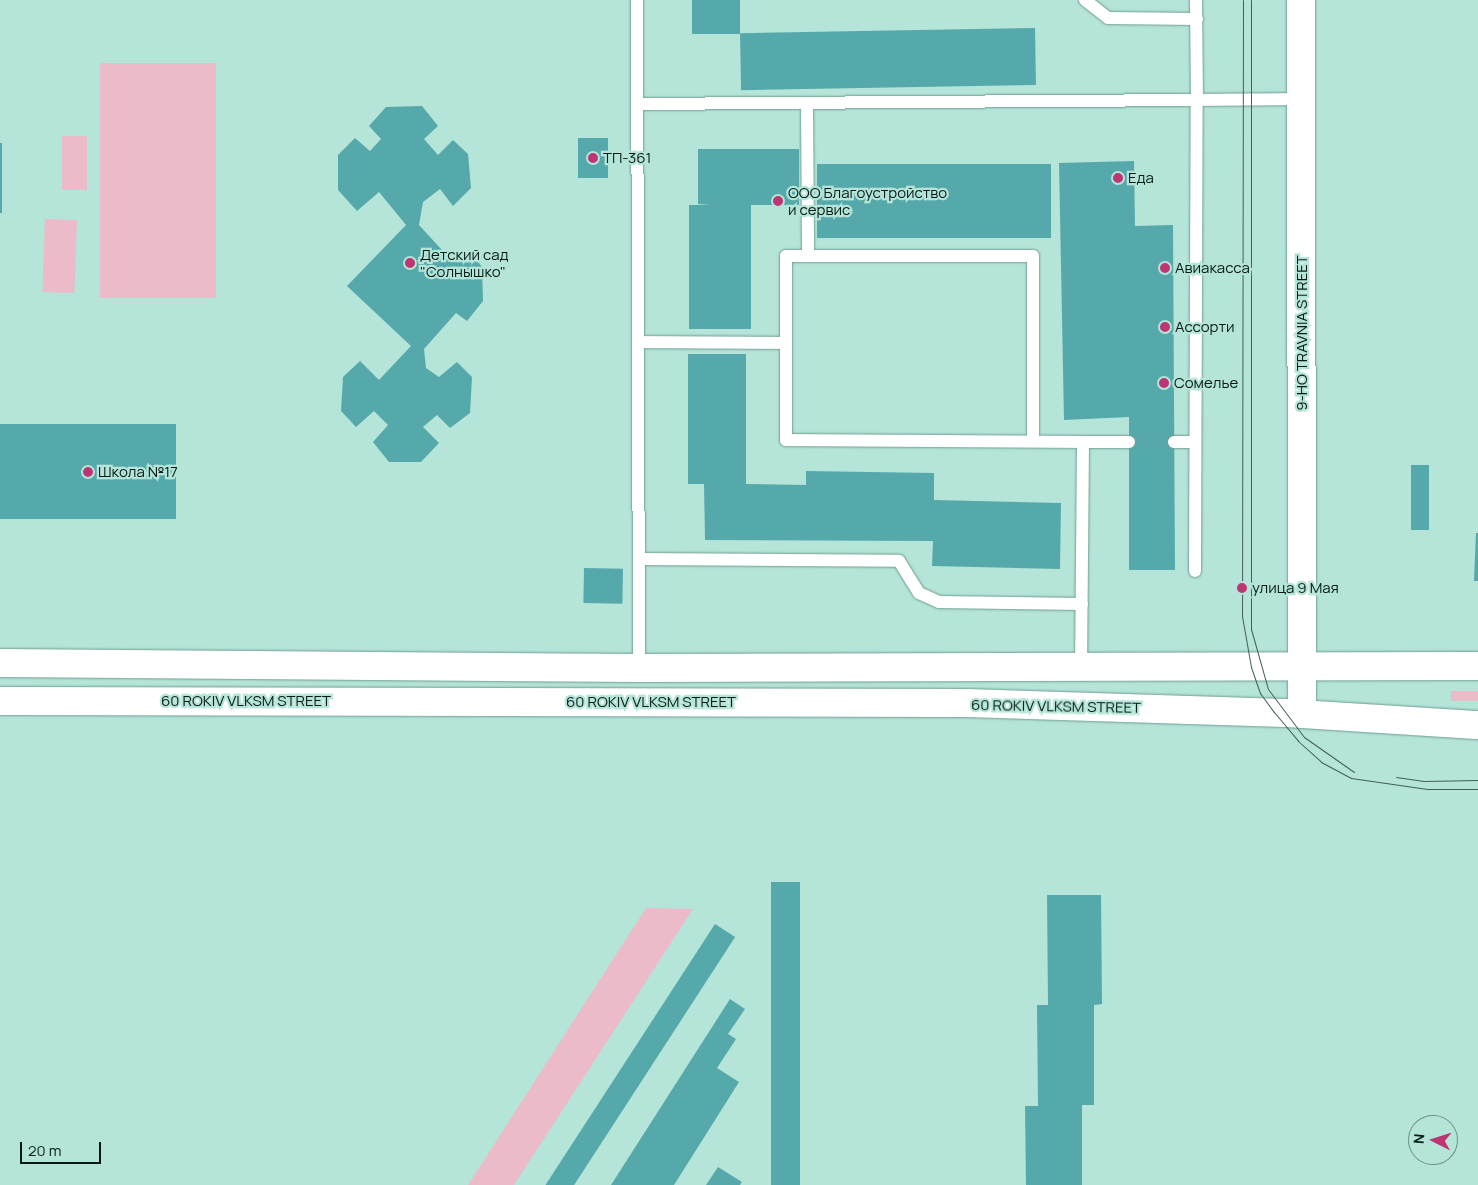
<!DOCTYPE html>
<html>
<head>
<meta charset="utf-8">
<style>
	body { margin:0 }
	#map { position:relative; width:1478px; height:1185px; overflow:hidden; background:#b5e4d8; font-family:Manrope,sans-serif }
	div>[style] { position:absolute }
	.green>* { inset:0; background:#ebbbca; transform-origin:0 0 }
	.building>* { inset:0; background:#56a9ab; transform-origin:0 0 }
	.roads { filter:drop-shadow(0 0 1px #709d92) drop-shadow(0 0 1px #709d92) }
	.service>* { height:12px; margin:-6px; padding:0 6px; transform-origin:6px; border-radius:6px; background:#fff }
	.tertiary>* { height:28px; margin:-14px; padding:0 14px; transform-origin:14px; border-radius:14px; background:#fff }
	.tram>* { height:1px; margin:-0.5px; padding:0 0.5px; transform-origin:0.5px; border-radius:0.5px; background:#425f58 }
	.dots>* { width:14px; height:14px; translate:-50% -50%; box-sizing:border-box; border:2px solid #b5e4d8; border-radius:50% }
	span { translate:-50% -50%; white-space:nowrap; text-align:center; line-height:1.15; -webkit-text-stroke:4.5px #b5e4d8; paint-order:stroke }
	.poi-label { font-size:15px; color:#071a16 }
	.left { translate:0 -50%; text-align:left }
	.street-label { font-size:15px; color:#071a16 }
	.north { position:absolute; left:1408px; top:1115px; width:50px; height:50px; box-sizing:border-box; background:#b5e4d8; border:1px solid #6f938a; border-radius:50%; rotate:275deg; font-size:14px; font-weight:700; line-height:20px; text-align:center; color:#071a16 }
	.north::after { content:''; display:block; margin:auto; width:18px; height:22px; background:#bd3572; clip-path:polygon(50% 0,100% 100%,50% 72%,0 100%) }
	.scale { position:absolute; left:20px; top:1142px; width:81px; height:22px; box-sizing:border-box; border:2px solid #071a16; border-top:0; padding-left:6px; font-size:15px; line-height:18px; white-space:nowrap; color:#071a16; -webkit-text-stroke:4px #b5e4d8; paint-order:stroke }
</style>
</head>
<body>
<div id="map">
	<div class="green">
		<div style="left:100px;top:63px;width:116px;height:235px"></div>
		<div style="left:62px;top:136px;width:25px;height:54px"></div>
		<div style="left:45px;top:219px;width:32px;height:73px;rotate:2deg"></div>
		<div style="left:1478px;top:691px;width:10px;height:27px;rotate:90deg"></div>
		<div style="clip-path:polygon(646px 908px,693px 909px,514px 1185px,468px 1185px)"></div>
	</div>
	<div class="building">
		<div style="left:692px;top:0;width:48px;height:34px"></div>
		<div style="left:1035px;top:28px;width:57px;height:295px;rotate:89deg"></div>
		<div style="clip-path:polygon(422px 106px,438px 126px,424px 139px,438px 155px,453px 140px,468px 154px,471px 188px,453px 206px,440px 189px,423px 202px,419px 225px,453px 262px,469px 250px,482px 267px,483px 301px,467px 321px,456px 313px,424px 349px,426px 368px,439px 377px,457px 362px,472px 377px,470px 413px,450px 428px,437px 415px,423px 427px,439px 443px,421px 462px,389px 462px,373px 442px,388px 425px,374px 411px,356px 427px,341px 411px,343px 377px,360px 361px,379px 380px,411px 346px,347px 286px,406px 225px,379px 192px,357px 211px,338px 190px,338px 155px,355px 138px,370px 151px,381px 139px,369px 126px,386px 107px)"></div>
		<div style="left:608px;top:138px;width:40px;height:30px;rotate:90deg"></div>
		<div style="left:0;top:143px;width:2px;height:70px"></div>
		<div style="clip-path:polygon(698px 149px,799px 149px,799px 205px,751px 205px,751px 329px,689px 329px,689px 205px,710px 205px,698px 204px)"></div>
		<div style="clip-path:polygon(1134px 161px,1135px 226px,1173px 225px,1175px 570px,1129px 570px,1129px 417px,1064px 420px,1059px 163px)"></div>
		<div style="left:1051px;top:164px;width:74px;height:234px;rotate:90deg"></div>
		<div style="clip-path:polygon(688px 354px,746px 354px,746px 484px,806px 485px,806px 471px,934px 473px,934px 500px,1061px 503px,1060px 569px,932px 566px,933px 541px,705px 540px,704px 484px,688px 484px)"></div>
		<div style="left:0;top:424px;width:176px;height:95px"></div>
		<div style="left:1411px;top:465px;width:18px;height:65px"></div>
		<div style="clip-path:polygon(1476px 533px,1478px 533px,1478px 581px,1474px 581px)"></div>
		<div style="left:584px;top:568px;width:39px;height:35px;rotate:1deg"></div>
		<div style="left:771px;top:882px;width:29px;height:303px"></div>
		<div style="clip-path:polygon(1047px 895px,1101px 895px,1102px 1004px,1094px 1005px,1094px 1105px,1082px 1105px,1082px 1185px,1026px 1185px,1025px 1106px,1038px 1106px,1037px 1005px,1048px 1005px)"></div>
		<div style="left:715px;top:924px;width:24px;height:311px;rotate:33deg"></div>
		<div style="clip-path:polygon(730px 999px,745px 1009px,728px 1034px,736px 1039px,717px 1068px,739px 1082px,674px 1185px,611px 1185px)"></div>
		<div style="clip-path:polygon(718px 1167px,742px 1182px,740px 1185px,706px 1185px)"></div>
	</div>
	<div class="roads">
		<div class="service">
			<div style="left:637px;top:0;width:668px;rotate:89.83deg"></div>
			<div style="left:1085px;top:0;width:29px;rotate:38deg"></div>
			<div style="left:1108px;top:18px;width:89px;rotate:0.6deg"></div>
			<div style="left:807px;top:103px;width:153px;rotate:89.6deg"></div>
			<div style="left:637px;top:104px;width:560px;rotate:-0.41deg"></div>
			<div style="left:1197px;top:100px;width:100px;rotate:-90.6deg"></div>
			<div style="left:638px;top:342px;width:148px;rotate:0.4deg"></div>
			<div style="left:1033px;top:440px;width:184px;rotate:-90deg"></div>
			<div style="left:1033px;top:256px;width:247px;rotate:180deg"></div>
			<div style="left:786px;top:256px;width:184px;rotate:90deg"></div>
			<div style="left:786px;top:440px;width:297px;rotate:0.4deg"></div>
			<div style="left:1083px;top:442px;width:227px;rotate:90.5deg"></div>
			<div style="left:1083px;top:442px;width:46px"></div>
			<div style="left:1174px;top:442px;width:21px"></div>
			<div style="left:639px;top:559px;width:260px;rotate:0.4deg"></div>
			<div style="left:899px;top:561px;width:38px;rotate:58deg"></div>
			<div style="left:919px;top:593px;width:22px;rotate:24deg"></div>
			<div style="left:939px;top:602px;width:143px;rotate:0.8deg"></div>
			<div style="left:1195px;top:571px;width:471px;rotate:-89.8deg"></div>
			<div style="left:1197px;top:100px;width:105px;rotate:-0.5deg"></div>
		</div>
		<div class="tertiary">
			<div style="left:1301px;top:0;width:713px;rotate:89.92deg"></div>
			<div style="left:0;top:663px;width:639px;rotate:0.45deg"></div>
			<div style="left:639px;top:668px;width:839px;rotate:-0.14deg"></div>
			<div style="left:0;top:701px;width:967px;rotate:0.12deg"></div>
			<div style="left:967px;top:703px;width:318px;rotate:1.8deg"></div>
			<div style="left:1285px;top:713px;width:193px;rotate:3.6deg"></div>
		</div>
	</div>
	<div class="tram">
		<div style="left:1243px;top:0;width:616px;rotate:90.09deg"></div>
		<div style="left:1242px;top:616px;width:52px;rotate:80deg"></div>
		<div style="left:1251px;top:667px;width:28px;rotate:71deg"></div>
		<div style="left:1260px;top:693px;width:24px;rotate:54deg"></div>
		<div style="left:1274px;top:712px;width:38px;rotate:50deg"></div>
		<div style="left:1298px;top:741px;width:31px;rotate:42deg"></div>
		<div style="left:1321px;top:762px;width:34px;rotate:28deg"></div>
		<div style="left:1351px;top:778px;width:77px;rotate:8.2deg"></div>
		<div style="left:1427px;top:789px;width:51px"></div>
		<div style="left:1251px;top:0;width:629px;rotate:90deg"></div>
		<div style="left:1251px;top:629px;width:62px;rotate:74.2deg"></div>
		<div style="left:1268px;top:689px;width:60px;rotate:53.1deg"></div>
		<div style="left:1304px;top:737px;width:61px;rotate:35deg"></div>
		<div style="left:1396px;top:777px;width:28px;rotate:8deg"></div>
		<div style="left:1424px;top:781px;width:54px;rotate:-1.1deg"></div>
	</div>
	<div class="dots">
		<div style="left:593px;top:158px;background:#bd3572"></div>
		<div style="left:1118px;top:178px;background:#bd3572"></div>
		<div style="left:778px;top:201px;background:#bd3572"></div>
		<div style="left:410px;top:263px;background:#bd3572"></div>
		<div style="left:1165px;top:268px;background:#bd3572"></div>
		<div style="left:1165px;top:327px;background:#bd3572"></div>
		<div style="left:1164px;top:383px;background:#bd3572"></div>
		<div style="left:88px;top:472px;background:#bd3572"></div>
		<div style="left:1242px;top:588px;background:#bd3572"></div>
	</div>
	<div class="poi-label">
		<span class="left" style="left:603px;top:158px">ТП-361</span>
		<span class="left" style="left:1128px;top:178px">Еда</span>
		<span class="left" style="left:788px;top:201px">ООО Благоустройство<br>и сервис</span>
		<span class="left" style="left:420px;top:263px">Детский сад<br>"Солнышко"</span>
		<span class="left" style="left:1175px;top:268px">Авиакасса</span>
		<span class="left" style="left:1175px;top:327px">Ассорти</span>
		<span class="left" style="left:1174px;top:383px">Сомелье</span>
		<span class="left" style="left:98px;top:472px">Школа №17</span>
		<span class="left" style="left:1252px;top:588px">улица 9 Мая</span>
	</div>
	<div class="street-label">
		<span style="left:1302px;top:333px;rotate:-90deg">9-HO TRAVNIA STREET</span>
		<span style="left:246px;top:701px">60 ROKIV VLKSM STREET</span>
		<span style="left:651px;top:702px">60 ROKIV VLKSM STREET</span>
		<span style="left:1056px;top:706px;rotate:1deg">60 ROKIV VLKSM STREET</span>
	</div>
	<div class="north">N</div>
	<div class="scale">20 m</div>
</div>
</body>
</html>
